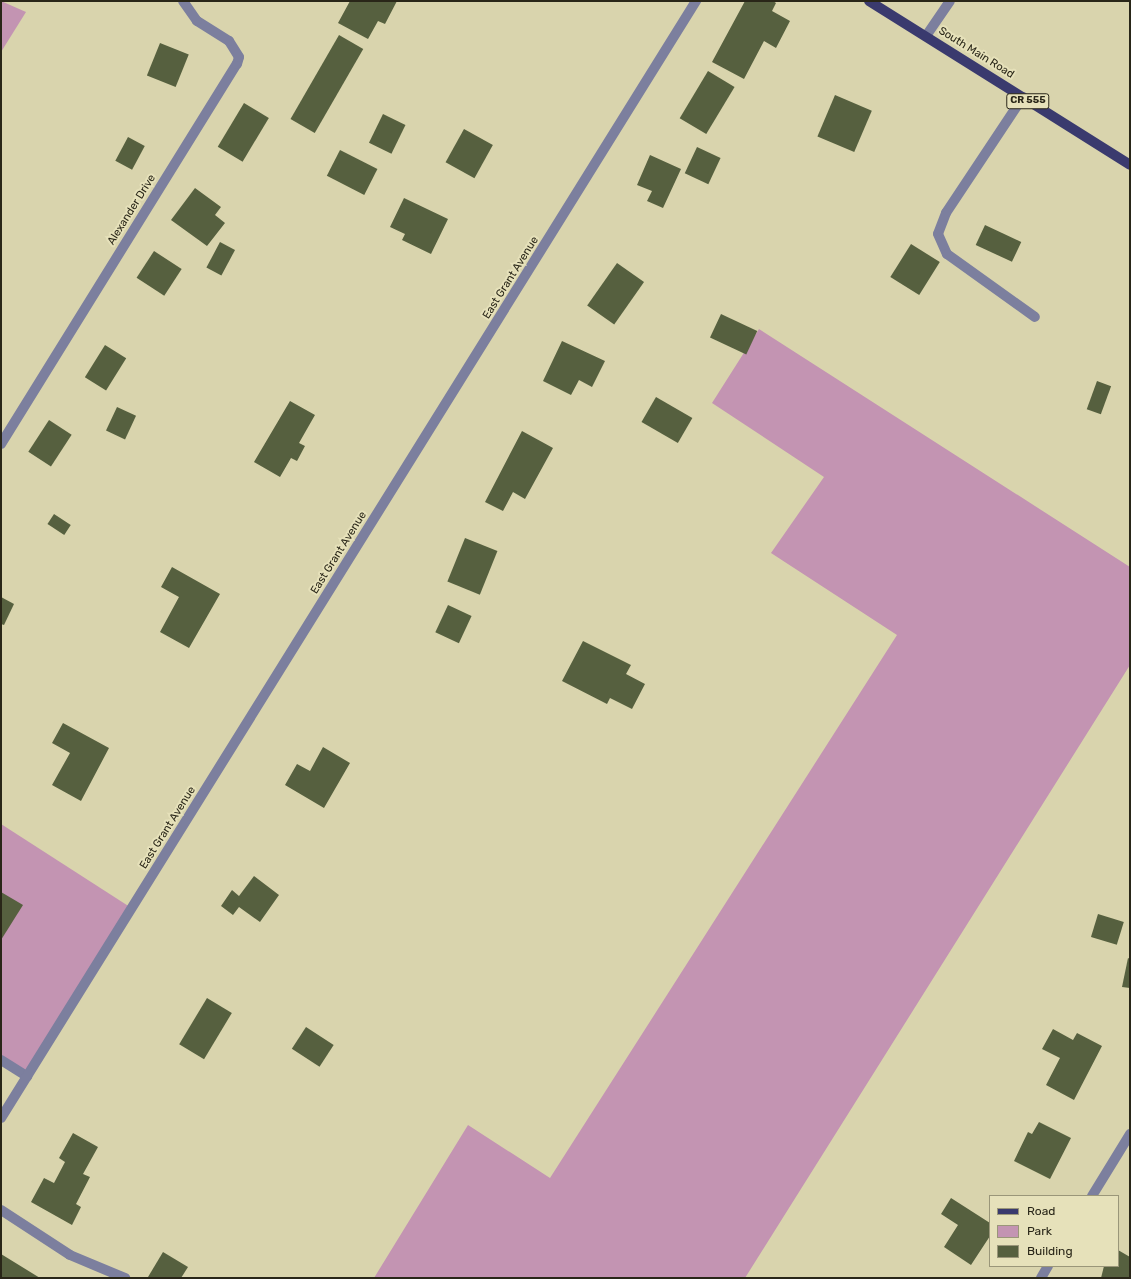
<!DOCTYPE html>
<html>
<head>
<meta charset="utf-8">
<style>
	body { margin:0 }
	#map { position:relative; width:1131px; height:1279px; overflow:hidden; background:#d9d4ad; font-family:Rubik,sans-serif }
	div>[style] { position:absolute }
	.green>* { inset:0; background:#c394b2 }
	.building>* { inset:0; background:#56603f; transform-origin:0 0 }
	.minor>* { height:10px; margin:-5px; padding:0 5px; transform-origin:5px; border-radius:5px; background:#7c7f9e }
	.major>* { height:10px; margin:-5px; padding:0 5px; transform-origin:5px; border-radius:5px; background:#3a3a6e }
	span { translate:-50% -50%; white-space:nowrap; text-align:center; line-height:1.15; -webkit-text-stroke:4px #e6e1ba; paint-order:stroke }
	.shield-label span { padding:1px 3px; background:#e6e1ba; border:1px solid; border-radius:3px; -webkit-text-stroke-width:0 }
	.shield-label { font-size:10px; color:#292618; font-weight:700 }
	.street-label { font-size:11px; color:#292618 }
	.frame { position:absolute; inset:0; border:2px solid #292618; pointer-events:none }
	.legend { position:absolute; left:989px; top:1195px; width:130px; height:72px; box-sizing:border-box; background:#e6e1ba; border:1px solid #9a9679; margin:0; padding:5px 7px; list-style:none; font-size:12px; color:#292618 }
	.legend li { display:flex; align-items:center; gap:8px; height:20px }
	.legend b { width:20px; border:1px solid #9a9679 }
</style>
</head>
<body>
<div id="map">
	<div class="green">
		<div style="clip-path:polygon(1px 1px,26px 12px,1px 52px)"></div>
		<div style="clip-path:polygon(759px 329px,1130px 567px,1130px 665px,745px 1278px,374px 1278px,468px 1125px,550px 1178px,897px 635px,771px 553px,824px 477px,712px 403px)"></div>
		<div style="clip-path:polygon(1px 824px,133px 909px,29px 1073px,1px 1057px)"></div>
	</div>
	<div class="building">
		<div style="clip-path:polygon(350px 1px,397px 1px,385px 24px,378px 21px,368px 39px,338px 23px)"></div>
		<div style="clip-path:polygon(745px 1px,773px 1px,776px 3px,772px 11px,790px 21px,776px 48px,764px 41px,744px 79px,712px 62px)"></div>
		<div style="left:339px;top:35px;width:28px;height:97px;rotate:30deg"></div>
		<div style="left:160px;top:43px;width:31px;height:35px;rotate:22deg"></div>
		<div style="left:708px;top:71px;width:31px;height:55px;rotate:31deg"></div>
		<div style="left:835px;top:95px;width:40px;height:45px;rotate:23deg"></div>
		<div style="left:244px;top:103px;width:29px;height:51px;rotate:31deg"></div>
		<div style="left:383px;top:114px;width:25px;height:32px;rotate:26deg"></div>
		<div style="left:464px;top:129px;width:33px;height:38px;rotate:29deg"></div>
		<div style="left:128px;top:137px;width:19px;height:27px;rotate:28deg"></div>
		<div style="left:697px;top:147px;width:26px;height:29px;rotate:25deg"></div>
		<div style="left:340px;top:150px;width:42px;height:29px;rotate:27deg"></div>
		<div style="clip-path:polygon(650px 155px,681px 169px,663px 208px,647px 201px,652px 191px,637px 185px)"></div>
		<div style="clip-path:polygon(195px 188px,221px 207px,215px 215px,225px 223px,207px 246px,171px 220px)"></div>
		<div style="clip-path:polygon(404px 198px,448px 219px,431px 254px,402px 240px,405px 234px,390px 227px)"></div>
		<div style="left:985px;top:225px;width:40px;height:22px;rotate:25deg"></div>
		<div style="left:220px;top:242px;width:17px;height:29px;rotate:28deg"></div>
		<div style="left:911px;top:244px;width:34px;height:39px;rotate:32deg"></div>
		<div style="left:154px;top:251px;width:33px;height:32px;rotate:33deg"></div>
		<div style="left:617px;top:263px;width:33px;height:52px;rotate:35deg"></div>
		<div style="left:721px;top:314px;width:40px;height:26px;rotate:25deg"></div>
		<div style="clip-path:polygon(562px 341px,605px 361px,592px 387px,579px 380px,571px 395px,543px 381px)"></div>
		<div style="left:105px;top:345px;width:25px;height:38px;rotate:32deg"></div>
		<div style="left:1097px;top:381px;width:15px;height:30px;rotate:20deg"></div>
		<div style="left:656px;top:397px;width:42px;height:29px;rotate:30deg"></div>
		<div style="clip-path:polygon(290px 401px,315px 415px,299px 443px,305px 446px,297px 461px,291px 458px,280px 477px,254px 462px)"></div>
		<div style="left:117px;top:407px;width:21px;height:26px;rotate:25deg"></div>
		<div style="left:49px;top:420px;width:27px;height:38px;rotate:33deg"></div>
		<div style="clip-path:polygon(522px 431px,553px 448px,525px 499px,513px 492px,503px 511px,485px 502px)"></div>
		<div style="left:54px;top:514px;width:20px;height:12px;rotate:33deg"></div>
		<div style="left:465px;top:538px;width:35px;height:47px;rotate:22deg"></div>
		<div style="clip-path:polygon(172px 567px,220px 594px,189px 648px,160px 632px,179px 597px,161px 587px)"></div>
		<div style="clip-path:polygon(1px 597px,14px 604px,4px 625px,1px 624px)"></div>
		<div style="left:448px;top:605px;width:26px;height:30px;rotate:25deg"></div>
		<div style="clip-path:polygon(583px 641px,631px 665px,626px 674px,645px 684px,632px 709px,610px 698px,607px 704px,562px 681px)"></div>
		<div style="clip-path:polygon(63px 723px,109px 748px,81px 801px,52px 785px,70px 753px,52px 743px)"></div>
		<div style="clip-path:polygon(323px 747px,350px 763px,324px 808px,285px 785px,297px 764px,310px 771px)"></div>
		<div style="clip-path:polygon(254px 876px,279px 895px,260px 922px,239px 907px,233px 915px,221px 906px,232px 890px,239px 896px)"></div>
		<div style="clip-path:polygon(1px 892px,23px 905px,1px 940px)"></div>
		<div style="left:1098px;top:914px;width:27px;height:24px;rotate:17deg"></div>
		<div style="clip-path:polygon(1128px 958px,1130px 959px,1130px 988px,1122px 987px)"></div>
		<div style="left:207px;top:998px;width:29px;height:54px;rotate:31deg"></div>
		<div style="left:306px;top:1027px;width:33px;height:26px;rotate:33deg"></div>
		<div style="clip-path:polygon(1053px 1029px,1073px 1040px,1077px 1033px,1102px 1046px,1074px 1100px,1046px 1085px,1060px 1058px,1042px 1049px)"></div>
		<div style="clip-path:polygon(1039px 1122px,1071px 1138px,1050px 1179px,1014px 1161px,1028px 1132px,1032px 1134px)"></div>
		<div style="clip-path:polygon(73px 1133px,98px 1147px,83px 1174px,90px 1177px,76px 1204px,81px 1207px,72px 1225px,31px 1202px,44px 1178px,54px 1183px,65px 1162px,59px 1158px)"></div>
		<div style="clip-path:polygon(951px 1198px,990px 1223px,990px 1236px,971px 1265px,944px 1247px,958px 1225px,941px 1214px)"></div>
		<div style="clip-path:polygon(1118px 1250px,1130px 1257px,1130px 1278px,1101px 1278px,1104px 1266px,1118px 1266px)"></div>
		<div style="clip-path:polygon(163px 1252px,188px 1267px,181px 1278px,148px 1277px)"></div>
		<div style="clip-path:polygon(1px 1254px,40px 1278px,1px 1278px)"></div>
	</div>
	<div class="minor">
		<div style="left:926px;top:36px;width:42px;rotate:-55.6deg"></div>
		<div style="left:1023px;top:97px;width:139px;rotate:123.6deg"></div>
		<div style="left:946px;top:213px;width:22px;rotate:111deg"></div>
		<div style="left:938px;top:234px;width:22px;rotate:66deg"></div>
		<div style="left:947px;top:254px;width:108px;rotate:35.6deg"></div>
		<div style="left:1px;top:444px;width:447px;rotate:-58.2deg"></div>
		<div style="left:237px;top:64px;width:7px;rotate:-74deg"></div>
		<div style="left:239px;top:57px;width:19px;rotate:-122deg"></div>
		<div style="left:229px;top:41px;width:38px;rotate:-148deg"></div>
		<div style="left:197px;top:21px;width:24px;rotate:-125deg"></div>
		<div style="left:1px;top:1060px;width:31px;rotate:32deg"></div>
		<div style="left:1px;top:1118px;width:1316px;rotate:-58.11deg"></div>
		<div style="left:1092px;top:1196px;width:73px;rotate:-58.5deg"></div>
		<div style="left:1px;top:1210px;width:82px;rotate:33.1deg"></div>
		<div style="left:70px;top:1255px;width:60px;rotate:22.7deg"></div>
		<div style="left:1041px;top:1278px;width:14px;rotate:-60deg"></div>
	</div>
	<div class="major">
		<div style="left:869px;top:1px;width:308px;rotate:32.1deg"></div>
	</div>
	<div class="shield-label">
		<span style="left:1028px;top:101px">CR 555</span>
	</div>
	<div class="street-label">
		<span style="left:976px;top:53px;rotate:32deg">South Main Road</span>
		<span style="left:132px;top:210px;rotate:-58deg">Alexander Drive</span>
		<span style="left:511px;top:278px;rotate:-58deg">East Grant Avenue</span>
		<span style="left:339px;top:553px;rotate:-58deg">East Grant Avenue</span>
		<span style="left:168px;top:828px;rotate:-58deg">East Grant Avenue</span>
	</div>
	<div class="frame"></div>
	<ul class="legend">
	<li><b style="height:5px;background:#3a3a6e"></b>Road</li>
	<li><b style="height:11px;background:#c394b2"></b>Park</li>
	<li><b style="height:11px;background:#56603f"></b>Building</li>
	</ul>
</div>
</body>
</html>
